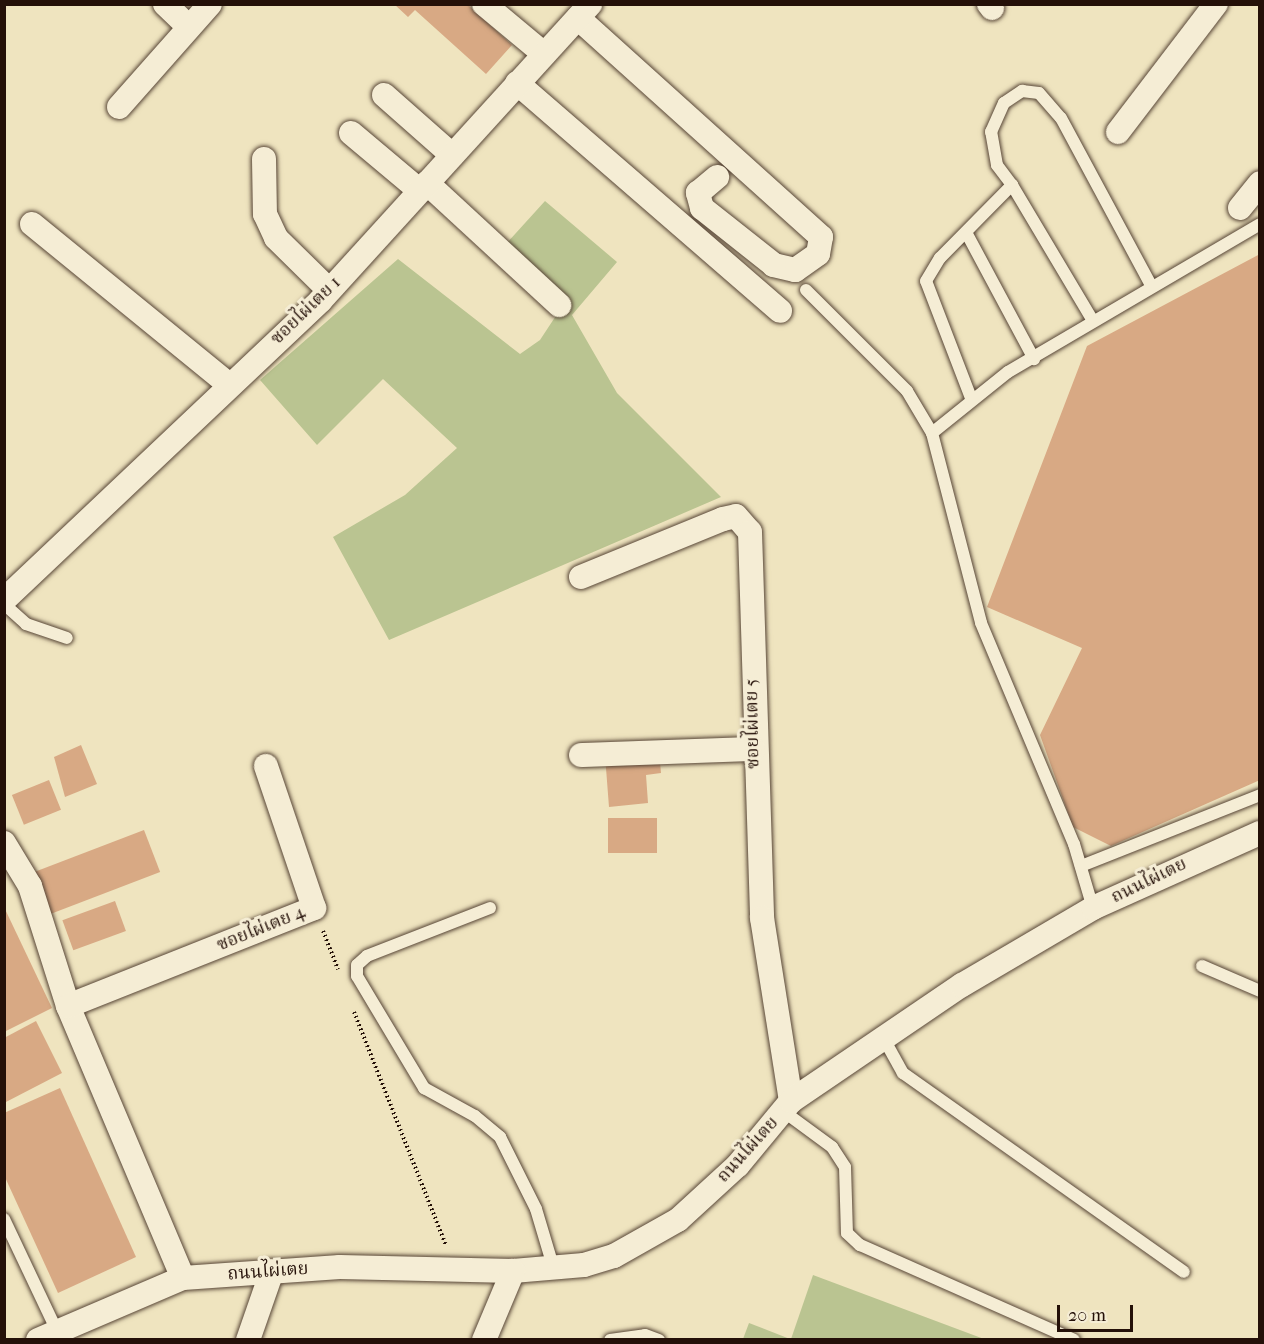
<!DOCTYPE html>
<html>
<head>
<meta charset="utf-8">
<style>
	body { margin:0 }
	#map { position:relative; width:1264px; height:1344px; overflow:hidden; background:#efe4bf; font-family:"IM FELL French Canon","Noto Serif Thai",serif }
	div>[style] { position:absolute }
	.green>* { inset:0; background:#bac491 }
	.building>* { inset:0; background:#d8a984; transform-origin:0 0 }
	.path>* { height:4px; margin-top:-2px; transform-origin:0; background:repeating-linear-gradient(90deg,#241008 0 1.5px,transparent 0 4.5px) }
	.roads { filter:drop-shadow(0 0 2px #574536) drop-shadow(0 0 2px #574536) }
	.lane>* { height:12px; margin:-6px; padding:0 6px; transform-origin:6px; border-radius:6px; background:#f5edd5 }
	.street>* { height:24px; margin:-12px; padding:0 12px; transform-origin:12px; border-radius:12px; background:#f5edd5 }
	span { translate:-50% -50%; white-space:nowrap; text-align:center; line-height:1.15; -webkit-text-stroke:6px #f5edd5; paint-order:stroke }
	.street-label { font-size:18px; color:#241008 }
	.frame { position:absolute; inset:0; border:6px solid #241008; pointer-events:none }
	.scale { position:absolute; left:1057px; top:1305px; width:76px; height:27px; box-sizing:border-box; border:3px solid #241008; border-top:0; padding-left:8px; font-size:18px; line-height:21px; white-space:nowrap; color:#241008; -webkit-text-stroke:4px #f5edd5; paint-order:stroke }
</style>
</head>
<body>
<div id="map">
	<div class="green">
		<div style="clip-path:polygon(545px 201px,617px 262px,572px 315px,617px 393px,721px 497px,389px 640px,333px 537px,405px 495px,457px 448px,383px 379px,317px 445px,260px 380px,398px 259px,520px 354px,540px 340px,565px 302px,505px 245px)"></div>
		<div style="clip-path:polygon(813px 1275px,984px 1339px,791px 1339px)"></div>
		<div style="clip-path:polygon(749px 1323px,790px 1339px,743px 1339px)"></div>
	</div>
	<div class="building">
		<div style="clip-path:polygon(394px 4px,467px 4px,512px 45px,486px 74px,415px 10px,408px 17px)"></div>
		<div style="clip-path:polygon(1260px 254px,1260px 780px,1111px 846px,1073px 827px,1040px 735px,1082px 648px,987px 607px,1087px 346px)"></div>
		<div style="clip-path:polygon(81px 745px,97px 784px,65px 797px,54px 757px)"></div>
		<div style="clip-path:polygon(659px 751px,661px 773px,646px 775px,648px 803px,609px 807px,605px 755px)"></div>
		<div style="left:49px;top:780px;width:32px;height:40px;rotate:68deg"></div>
		<div style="left:608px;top:818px;width:49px;height:35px"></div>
		<div style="left:144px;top:830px;width:45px;height:121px;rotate:69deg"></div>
		<div style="left:115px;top:901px;width:32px;height:56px;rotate:70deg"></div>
		<div style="clip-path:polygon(4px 907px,52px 1008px,4px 1032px)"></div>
		<div style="clip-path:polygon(36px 1021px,62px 1073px,4px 1103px,4px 1038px)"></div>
		<div style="clip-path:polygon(60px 1088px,136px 1257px,58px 1293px,4px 1175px,4px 1113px)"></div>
	</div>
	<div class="path">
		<div style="left:323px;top:931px;width:41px;rotate:68.5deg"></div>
		<div style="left:354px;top:1012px;width:251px;rotate:68.5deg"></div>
	</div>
	<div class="roads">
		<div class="lane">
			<div style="left:1012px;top:185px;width:158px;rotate:59.2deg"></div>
			<div style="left:967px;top:234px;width:142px;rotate:61.8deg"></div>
			<div style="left:806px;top:290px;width:143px;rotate:45deg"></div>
			<div style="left:907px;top:391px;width:49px;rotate:59.2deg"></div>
			<div style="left:932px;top:433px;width:196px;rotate:75.5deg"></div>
			<div style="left:981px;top:623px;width:240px;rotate:67.2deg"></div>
			<div style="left:1074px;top:844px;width:67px;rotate:73.5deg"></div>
			<div style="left:971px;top:398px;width:125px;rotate:-111deg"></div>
			<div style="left:926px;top:281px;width:27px;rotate:-59deg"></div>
			<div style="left:940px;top:258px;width:103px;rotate:-45.4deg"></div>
			<div style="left:1012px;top:185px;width:25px;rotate:-127deg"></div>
			<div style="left:997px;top:165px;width:34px;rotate:-100deg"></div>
			<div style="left:991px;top:132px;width:32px;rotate:-66deg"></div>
			<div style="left:1004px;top:103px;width:22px;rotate:-34deg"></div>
			<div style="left:1022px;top:91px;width:17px;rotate:7deg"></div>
			<div style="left:1039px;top:93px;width:33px;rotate:49deg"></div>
			<div style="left:1061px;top:118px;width:192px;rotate:61.7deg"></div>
			<div style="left:932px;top:433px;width:97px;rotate:-38.8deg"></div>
			<div style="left:1008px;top:372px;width:292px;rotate:-30.4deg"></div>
			<div style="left:4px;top:604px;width:30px;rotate:42deg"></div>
			<div style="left:26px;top:624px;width:43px;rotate:18.9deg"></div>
			<div style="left:1081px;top:866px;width:193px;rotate:-21.6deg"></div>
			<div style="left:490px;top:908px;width:132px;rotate:158.7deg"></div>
			<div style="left:367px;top:956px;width:13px;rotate:138deg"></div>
			<div style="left:357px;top:965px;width:11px;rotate:90deg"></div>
			<div style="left:357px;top:976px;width:131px;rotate:59.1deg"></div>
			<div style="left:424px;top:1088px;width:58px;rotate:28.8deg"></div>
			<div style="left:475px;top:1116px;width:33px;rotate:40deg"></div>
			<div style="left:500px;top:1137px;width:80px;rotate:63.4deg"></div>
			<div style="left:536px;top:1209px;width:59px;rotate:73.4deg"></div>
			<div style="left:1202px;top:966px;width:63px;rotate:23.3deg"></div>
			<div style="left:884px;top:1039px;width:39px;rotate:61deg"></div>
			<div style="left:903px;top:1073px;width:344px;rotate:35.3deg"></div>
			<div style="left:783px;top:1111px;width:61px;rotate:36.3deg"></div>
			<div style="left:832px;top:1147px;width:24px;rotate:57deg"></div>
			<div style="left:845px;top:1167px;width:66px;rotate:88.3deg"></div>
			<div style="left:847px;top:1233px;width:18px;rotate:43deg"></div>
			<div style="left:860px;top:1245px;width:234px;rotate:23.9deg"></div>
			<div style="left:4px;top:1219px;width:124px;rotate:64.7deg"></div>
			<div style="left:610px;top:1340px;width:35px;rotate:-8deg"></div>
			<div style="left:645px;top:1335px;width:15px;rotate:20deg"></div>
		</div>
		<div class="street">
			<div style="left:165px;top:4px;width:33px;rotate:44deg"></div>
			<div style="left:484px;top:4px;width:78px;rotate:39.8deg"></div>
			<div style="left:989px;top:4px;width:5px;rotate:53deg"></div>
			<div style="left:578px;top:18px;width:327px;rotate:42deg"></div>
			<div style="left:821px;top:237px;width:17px;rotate:100deg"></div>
			<div style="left:818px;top:254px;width:28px;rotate:145deg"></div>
			<div style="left:795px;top:270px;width:22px;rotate:-167deg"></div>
			<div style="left:774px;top:265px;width:92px;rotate:-141.6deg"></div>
			<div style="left:702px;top:208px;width:16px;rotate:-105deg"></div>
			<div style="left:698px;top:193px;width:25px;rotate:-40deg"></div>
			<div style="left:517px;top:83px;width:348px;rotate:40.9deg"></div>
			<div style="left:384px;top:95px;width:91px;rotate:41.4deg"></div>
			<div style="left:119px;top:107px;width:137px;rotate:-48.5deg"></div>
			<div style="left:1118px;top:132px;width:161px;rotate:-52.6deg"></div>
			<div style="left:351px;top:133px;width:90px;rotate:40deg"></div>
			<div style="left:264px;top:159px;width:55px;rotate:89deg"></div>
			<div style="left:265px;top:214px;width:26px;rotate:65deg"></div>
			<div style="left:276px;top:238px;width:74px;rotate:44.5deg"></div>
			<div style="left:427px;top:183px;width:180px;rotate:42.7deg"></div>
			<div style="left:1240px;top:208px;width:32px;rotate:-51deg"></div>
			<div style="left:32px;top:224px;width:252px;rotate:39.2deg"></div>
			<div style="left:581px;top:577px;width:153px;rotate:-22.2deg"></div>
			<div style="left:723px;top:519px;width:13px;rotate:-13deg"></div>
			<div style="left:736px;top:516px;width:21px;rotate:49deg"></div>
			<div style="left:750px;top:532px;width:386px;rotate:88.2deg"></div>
			<div style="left:762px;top:918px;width:185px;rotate:81deg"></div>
			<div style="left:4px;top:600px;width:436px;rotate:-43.4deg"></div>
			<div style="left:321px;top:300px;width:400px;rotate:-47.7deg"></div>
			<div style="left:581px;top:755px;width:172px;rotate:-2deg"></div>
			<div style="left:4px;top:843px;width:50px;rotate:58.8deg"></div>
			<div style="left:30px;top:886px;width:126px;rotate:72.4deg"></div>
			<div style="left:68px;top:1006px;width:295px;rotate:67.1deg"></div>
			<div style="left:68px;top:1006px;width:265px;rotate:-21.7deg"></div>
			<div style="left:314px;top:908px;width:150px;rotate:-108.7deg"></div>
			<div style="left:38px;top:1340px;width:158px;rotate:-23.2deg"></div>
			<div style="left:183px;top:1278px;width:157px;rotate:-4deg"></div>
			<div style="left:340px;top:1267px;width:173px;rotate:1.3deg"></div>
			<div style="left:513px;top:1271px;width:71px;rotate:-4.8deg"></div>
			<div style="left:584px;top:1265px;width:31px;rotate:-17deg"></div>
			<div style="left:614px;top:1256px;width:73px;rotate:-29.4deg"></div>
			<div style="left:678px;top:1220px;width:81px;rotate:-42.5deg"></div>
			<div style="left:738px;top:1165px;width:83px;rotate:-50.4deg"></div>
			<div style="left:791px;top:1101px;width:207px;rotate:-34.2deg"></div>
			<div style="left:962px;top:985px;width:152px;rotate:-30.4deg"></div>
			<div style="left:1093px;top:908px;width:183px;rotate:-24.2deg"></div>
			<div style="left:248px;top:1340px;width:73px;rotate:-70.8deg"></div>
			<div style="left:484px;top:1340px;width:75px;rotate:-67.2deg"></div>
		</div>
	</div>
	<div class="street-label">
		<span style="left:306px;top:311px;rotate:-44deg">ซอยไผ่เตย 1</span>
		<span style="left:753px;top:724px;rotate:-91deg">ซอยไผ่เตย 5</span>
		<span style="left:1149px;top:881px;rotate:-26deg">ถนนไผ่เตย</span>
		<span style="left:261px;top:929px;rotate:-22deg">ซอยไผ่เตย 4</span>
		<span style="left:748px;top:1150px;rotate:-48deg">ถนนไผ่เตย</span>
		<span style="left:268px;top:1272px;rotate:-4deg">ถนนไผ่เตย</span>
	</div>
	<div class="frame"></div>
	<div class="scale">20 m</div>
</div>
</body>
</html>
